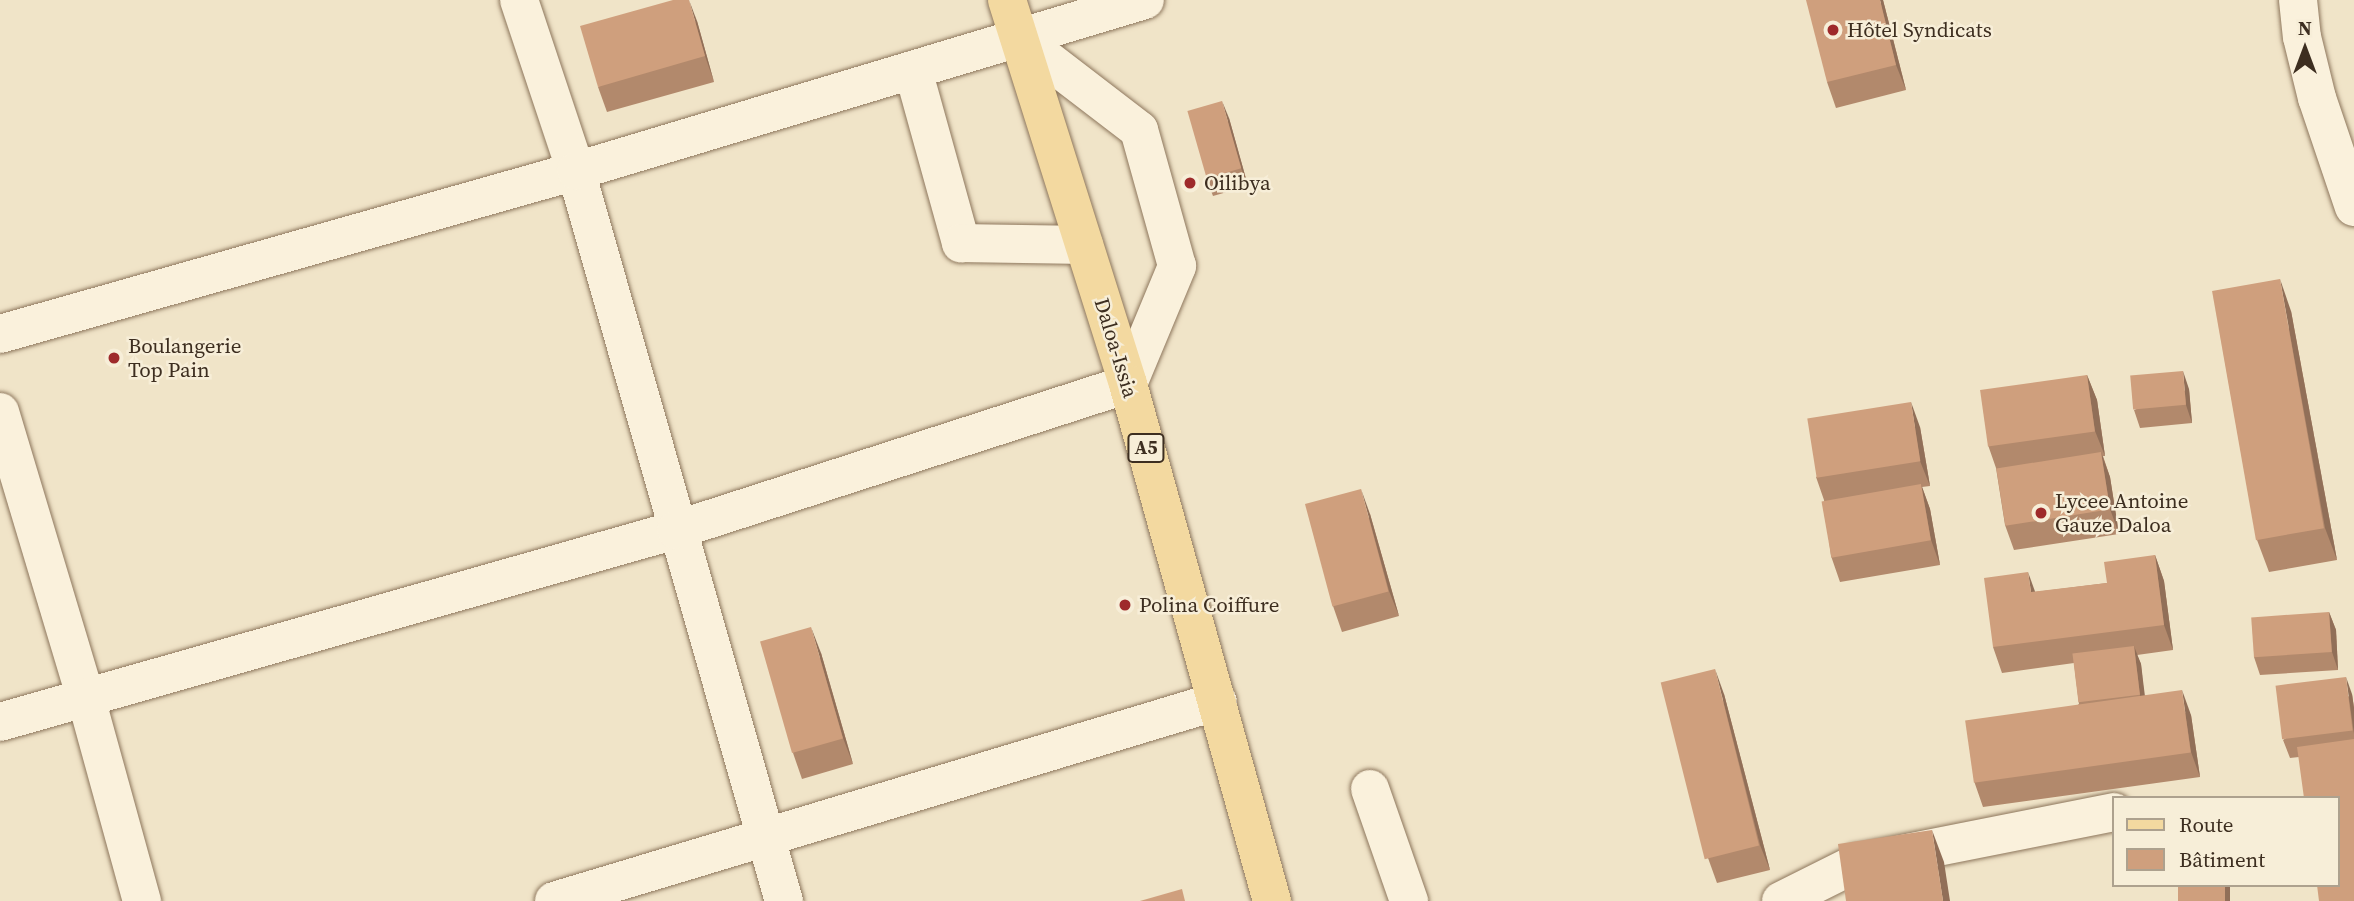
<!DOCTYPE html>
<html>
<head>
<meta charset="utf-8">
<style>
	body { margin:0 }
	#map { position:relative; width:2354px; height:901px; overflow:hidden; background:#f0e4c8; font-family:"Source Serif 4",serif }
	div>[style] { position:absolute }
	.roads { filter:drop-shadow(0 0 2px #8d765c) drop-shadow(0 0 2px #8d765c) }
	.minor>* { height:38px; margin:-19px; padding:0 19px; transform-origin:19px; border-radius:19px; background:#faf1dc }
	.major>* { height:38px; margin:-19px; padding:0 19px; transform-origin:19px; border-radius:19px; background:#f3d9a0 }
	.wall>* { inset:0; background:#b2896c }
	.shaded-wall>* { inset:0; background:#916f58; transform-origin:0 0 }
	.building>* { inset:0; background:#cf9f7d; transform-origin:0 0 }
	.dots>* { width:19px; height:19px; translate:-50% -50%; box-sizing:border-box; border:4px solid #f7eed8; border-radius:50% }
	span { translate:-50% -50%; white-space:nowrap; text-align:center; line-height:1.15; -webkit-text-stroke:5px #f7eed8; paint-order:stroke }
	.shield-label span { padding:2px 5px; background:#f7eed8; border:2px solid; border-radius:5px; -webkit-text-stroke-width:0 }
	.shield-label { font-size:19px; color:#3d2e20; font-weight:700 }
	.poi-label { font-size:21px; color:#3d2e20 }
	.left { translate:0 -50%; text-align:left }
	.street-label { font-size:21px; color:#3d2e20 }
	.legend { position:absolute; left:2112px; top:796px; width:228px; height:91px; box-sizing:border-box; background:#f7eed8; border:2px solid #ada18e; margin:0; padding:9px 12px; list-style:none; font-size:21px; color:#3d2e20 }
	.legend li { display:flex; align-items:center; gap:14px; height:35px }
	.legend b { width:35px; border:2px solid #ada18e }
	.north { position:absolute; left:2270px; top:14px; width:70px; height:70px; -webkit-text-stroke:5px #f7eed8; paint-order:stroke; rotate:0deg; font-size:19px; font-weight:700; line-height:28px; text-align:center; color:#3d2e20 }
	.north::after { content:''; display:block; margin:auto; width:24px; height:32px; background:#3d2e20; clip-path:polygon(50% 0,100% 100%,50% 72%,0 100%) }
</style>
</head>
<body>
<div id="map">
	<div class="roads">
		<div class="minor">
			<div style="left:519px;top:0;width:180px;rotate:71.6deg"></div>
			<div style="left:576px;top:171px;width:759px;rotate:74.1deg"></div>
			<div style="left:2298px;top:0;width:37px;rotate:84deg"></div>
			<div style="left:2302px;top:37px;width:63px;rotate:76.2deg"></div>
			<div style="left:2317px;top:98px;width:115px;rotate:71.3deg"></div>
			<div style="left:913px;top:70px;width:180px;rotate:74.5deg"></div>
			<div style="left:961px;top:243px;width:123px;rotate:0.9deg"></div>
			<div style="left:0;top:334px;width:599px;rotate:-15.8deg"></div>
			<div style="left:576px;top:171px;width:594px;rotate:-16.73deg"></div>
			<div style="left:0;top:412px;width:299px;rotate:73.3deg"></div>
			<div style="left:86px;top:698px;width:211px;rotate:74.6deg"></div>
			<div style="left:0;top:722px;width:703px;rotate:-15.86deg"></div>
			<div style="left:676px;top:530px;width:475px;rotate:-17.9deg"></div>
			<div style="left:1128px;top:384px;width:128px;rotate:-67.4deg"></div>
			<div style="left:1177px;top:266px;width:141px;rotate:-105.6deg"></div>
			<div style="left:1139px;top:130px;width:153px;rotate:-142.5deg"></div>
			<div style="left:1370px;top:789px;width:119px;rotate:70.8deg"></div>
			<div style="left:554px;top:901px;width:693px;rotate:-16.76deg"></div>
			<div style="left:1781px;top:901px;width:85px;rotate:-26.6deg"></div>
			<div style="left:1857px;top:863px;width:262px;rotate:-11.2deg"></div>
		</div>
		<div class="major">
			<div style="left:1007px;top:0;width:403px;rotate:72.5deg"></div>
			<div style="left:1128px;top:384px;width:537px;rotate:74.44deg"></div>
		</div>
	</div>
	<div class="wall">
		<div style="clip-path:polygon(1883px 0,1906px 90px,1836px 108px,1827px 82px)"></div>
		<div style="clip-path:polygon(697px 21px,714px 82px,607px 112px,598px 87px)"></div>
		<div style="clip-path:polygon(1229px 118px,1248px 186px,1213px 196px,1206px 178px)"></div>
		<div style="clip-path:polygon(2291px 311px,2337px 560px,2269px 572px,2257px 540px)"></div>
		<div style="clip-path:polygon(2087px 375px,2097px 400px,2105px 456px,2103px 456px,2110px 477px,2119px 534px,2014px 550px,2005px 525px,1996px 468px,1988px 445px)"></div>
		<div style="clip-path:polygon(2189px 389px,2192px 423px,2140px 428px,2134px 410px)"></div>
		<div style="clip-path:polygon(1920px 427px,1930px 486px,1922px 487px,1930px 509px,1940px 565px,1840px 582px,1831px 556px,1824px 500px,1816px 477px)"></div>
		<div style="clip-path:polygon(1370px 514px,1399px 616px,1342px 632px,1333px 606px)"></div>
		<div style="clip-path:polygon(2155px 555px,2164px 581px,2173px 650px,2137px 655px,2141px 664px,2144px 695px,2191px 715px,2200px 777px,1983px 807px,1974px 781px,2079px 704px,2074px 663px,2002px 673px,1993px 647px,2035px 592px,2107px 583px)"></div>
		<div style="clip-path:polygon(2329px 612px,2336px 630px,2338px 670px,2260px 675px,2254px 657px)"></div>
		<div style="clip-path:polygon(821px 653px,853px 764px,802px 779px,793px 753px)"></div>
		<div style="clip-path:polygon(1724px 694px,1770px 870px,1717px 883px,1708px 858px)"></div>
		<div style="clip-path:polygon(2352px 694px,2354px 708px,2354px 901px,2299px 757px,2290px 758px,2283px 740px)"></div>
	</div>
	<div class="shaded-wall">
		<div style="clip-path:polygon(689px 0,697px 21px,714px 82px,705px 56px)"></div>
		<div style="clip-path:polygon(1880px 0,1883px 0,1906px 90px,1896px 65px)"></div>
		<div style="clip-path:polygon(1222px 101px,1229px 118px,1248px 186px,1241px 168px)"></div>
		<div style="clip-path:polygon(2280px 279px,2291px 311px,2337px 560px,2325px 528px)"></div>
		<div style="clip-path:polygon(2183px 371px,2189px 389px,2192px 423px,2186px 405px)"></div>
		<div style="clip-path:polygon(2087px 375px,2097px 400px,2105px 456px,2095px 431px)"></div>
		<div style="clip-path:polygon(1911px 402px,1920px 427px,1930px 486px,1920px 461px)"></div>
		<div style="clip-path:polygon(2101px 452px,2110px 477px,2119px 534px,2110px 509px)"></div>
		<div style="clip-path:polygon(1921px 484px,1930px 509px,1940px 565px,1931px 540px)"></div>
		<div style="clip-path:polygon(1361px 489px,1370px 514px,1399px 616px,1389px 591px)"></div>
		<div style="clip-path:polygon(2155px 555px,2164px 581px,2173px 650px,2164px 625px)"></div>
		<div style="clip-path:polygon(2028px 572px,2037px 597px,2031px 592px)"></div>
		<div style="clip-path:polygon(2329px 612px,2336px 630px,2338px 670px,2332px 652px)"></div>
		<div style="clip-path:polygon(811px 627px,821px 653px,853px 764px,843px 738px)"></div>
		<div style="clip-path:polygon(2134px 646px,2141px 664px,2147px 713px,2140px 696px)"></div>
		<div style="clip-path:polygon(1715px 669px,1724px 694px,1770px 870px,1760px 845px)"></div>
		<div style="clip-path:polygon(2346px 677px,2352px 694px,2354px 708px,2354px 734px)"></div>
		<div style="clip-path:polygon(2182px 690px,2191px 715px,2200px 777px,2191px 752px)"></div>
		<div style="clip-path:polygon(1932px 830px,1944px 862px,1950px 901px,1943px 901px)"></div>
		<div style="left:2225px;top:885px;width:5px;height:16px"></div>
	</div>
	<div class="building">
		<div style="clip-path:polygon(673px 0,689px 0,705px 56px,598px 87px,580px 26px)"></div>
		<div style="clip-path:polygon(1806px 0,1880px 0,1896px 65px,1827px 82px)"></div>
		<div style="left:1222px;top:101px;width:70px;height:36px;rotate:74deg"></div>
		<div style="left:2280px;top:279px;width:253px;height:69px;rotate:80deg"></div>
		<div style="left:2183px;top:371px;width:34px;height:53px;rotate:85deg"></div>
		<div style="left:2087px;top:375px;width:57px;height:108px;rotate:82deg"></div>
		<div style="left:1911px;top:402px;width:60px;height:105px;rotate:81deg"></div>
		<div style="left:2101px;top:452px;width:58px;height:106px;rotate:81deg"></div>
		<div style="left:1921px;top:484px;width:57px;height:101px;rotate:80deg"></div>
		<div style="left:1361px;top:489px;width:106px;height:58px;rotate:75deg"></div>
		<div style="clip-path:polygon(2155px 555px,2164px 625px,1993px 647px,1984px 578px,2028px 572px,2031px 592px,2107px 583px,2104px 562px)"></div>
		<div style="left:2329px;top:612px;width:40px;height:78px;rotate:86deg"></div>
		<div style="left:811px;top:627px;width:116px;height:53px;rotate:74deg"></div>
		<div style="left:2134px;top:646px;width:49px;height:62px;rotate:83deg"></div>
		<div style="left:1715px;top:669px;width:182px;height:56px;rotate:76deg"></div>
		<div style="left:2346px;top:677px;width:54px;height:71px;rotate:83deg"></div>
		<div style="left:2182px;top:690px;width:63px;height:219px;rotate:82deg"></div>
		<div style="clip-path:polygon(2354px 739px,2354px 901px,2319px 901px,2317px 885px,2338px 885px,2338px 798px,2304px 798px,2297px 747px)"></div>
		<div style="clip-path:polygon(1932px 830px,1943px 901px,1846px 901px,1838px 844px)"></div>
		<div style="left:2178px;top:885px;width:47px;height:16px"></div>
		<div style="clip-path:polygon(1182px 889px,1185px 901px,1140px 901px)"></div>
	</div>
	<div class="dots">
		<div style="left:1833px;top:30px;background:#9e2a2b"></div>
		<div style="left:1190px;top:183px;background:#9e2a2b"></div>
		<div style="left:114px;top:358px;background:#9e2a2b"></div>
		<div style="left:2041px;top:513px;background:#9e2a2b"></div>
		<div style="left:1125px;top:605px;background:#9e2a2b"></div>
	</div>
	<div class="shield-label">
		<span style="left:1146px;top:448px">A5</span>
	</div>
	<div class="poi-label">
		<span class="left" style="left:1847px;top:30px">Hôtel Syndicats</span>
		<span class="left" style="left:1204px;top:183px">Oilibya</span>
		<span class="left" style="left:128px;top:358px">Boulangerie<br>Top Pain</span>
		<span class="left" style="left:2055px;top:513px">Lycee Antoine<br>Gauze Daloa</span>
		<span class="left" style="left:1139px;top:605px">Polina Coiffure</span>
	</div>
	<div class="street-label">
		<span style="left:1116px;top:348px;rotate:73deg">Daloa-Issia</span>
	</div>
	<ul class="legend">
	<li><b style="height:9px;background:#f3d9a0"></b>Route</li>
	<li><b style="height:19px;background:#cf9f7d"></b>Bâtiment</li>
	</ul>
	<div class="north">N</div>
</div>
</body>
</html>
